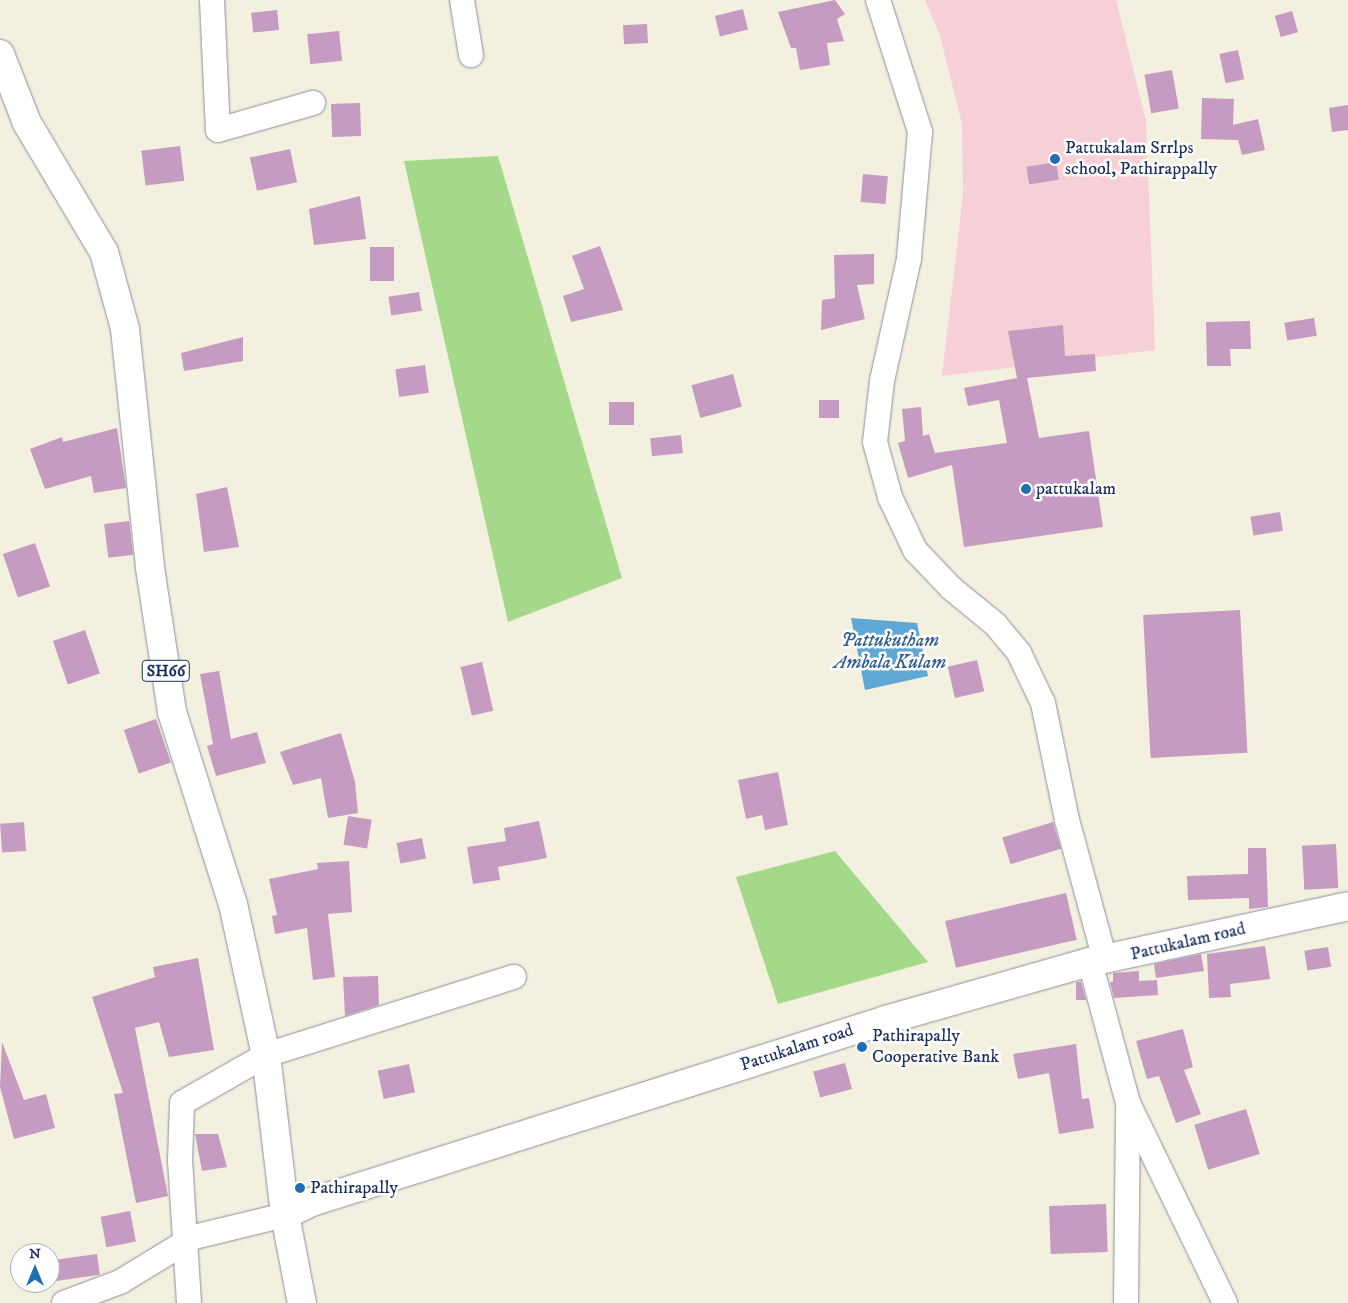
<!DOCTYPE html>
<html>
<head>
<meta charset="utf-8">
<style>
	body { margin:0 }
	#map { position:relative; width:1348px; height:1303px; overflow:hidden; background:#f4f0df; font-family:"IM FELL DW Pica",serif }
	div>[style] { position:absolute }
	.built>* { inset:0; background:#f6cfd7 }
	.green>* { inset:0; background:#a4d98a }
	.water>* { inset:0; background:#5da8d5 }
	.building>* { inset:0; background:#c69bc1; transform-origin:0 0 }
	.roads { filter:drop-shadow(0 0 1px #88909e) drop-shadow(0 0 1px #88909e) }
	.minor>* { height:24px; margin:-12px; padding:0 12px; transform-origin:12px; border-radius:12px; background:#fff }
	.secondary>* { height:28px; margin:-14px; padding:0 14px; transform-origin:14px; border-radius:14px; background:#fff }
	.primary>* { height:28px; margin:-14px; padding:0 14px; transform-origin:14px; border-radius:14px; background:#fff }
	.dots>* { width:14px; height:14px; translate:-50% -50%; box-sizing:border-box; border:2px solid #fff; border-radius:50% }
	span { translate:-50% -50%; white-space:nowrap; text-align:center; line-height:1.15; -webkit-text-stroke:5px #fff; paint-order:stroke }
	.shield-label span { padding:1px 4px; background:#fff; border:1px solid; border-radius:4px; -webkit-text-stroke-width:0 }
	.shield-label { font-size:16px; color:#1b2f5e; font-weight:700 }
	.poi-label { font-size:18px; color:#1b2f5e }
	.left { translate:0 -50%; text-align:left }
	.street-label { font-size:18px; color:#1b2f5e }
	.water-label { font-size:19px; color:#355f8e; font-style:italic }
	.north { position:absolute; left:10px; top:1243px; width:50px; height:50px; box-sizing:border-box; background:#fff; border:1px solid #a4acbf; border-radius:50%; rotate:0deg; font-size:14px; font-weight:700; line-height:20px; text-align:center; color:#1b2f5e }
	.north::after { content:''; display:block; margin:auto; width:18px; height:22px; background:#1f6fb2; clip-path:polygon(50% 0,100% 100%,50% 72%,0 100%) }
</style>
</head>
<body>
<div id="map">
	<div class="built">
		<div style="clip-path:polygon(925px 0,1116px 0,1146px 121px,1155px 350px,942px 376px,963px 195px,962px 124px,940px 36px)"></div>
	</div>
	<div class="green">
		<div style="clip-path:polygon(498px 156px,622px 578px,508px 622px,404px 161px)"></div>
		<div style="clip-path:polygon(835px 851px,928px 962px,778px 1004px,736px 877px)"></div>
	</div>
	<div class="water">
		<div style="clip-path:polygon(851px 618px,917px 623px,928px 676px,865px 690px)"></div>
	</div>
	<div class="building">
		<div style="clip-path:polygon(835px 0,845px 14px,837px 19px,844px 41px,827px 43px,830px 65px,800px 70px,796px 48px,791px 48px,778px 12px)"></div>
		<div style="left:743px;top:9px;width:21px;height:29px;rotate:76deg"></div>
		<div style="left:277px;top:10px;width:20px;height:26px;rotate:84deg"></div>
		<div style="left:1292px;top:11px;width:22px;height:18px;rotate:74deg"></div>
		<div style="left:647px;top:24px;width:19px;height:24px;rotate:87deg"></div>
		<div style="left:339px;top:31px;width:30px;height:32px;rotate:84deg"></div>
		<div style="left:1238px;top:50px;width:30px;height:19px;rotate:78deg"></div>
		<div style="left:1172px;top:70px;width:39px;height:28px;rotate:80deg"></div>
		<div style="clip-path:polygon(1202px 98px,1234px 99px,1233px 125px,1258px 119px,1265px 150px,1242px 155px,1238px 140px,1201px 139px)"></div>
		<div style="left:360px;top:103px;width:33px;height:29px;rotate:88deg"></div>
		<div style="clip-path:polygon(1348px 105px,1348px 130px,1332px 132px,1329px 108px)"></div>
		<div style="left:180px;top:146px;width:35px;height:39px;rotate:83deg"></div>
		<div style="left:290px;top:149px;width:34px;height:41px;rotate:78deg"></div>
		<div style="left:1056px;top:162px;width:18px;height:30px;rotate:81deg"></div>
		<div style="left:863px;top:174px;width:25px;height:28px;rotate:5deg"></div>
		<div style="clip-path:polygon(360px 196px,366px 239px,314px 245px,309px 209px)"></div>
		<div style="clip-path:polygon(600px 246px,623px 310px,571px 322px,563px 296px,584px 289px,572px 256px)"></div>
		<div style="left:370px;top:247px;width:24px;height:34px"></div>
		<div style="clip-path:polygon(874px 254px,874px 284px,857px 285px,865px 319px,821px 330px,822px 300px,835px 298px,834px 255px)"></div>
		<div style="left:419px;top:292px;width:19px;height:31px;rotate:81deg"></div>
		<div style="left:1314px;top:318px;width:18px;height:30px;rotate:81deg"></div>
		<div style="clip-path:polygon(1250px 321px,1251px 349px,1230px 349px,1231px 366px,1207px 366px,1206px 322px)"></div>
		<div style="clip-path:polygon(1063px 325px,1065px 356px,1095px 354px,1096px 371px,1027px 378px,1039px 438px,1089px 431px,1103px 527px,964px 547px,952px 465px,908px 478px,898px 443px,905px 441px,902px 409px,921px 407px,923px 436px,929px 434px,935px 453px,1007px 443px,999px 400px,968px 406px,964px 388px,1017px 378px,1008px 331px)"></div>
		<div style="clip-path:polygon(243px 337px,243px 361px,184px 371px,181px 353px)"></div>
		<div style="left:425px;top:365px;width:28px;height:30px;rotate:82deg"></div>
		<div style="left:733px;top:374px;width:34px;height:43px;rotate:75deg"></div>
		<div style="left:819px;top:400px;width:20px;height:18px"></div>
		<div style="left:609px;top:402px;width:25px;height:23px"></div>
		<div style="clip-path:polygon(117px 428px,126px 488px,94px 493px,91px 476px,45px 489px,30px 449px,62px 437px,63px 442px)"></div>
		<div style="left:681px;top:435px;width:18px;height:31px;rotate:84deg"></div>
		<div style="clip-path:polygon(227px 487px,239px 547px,204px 552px,196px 494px)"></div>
		<div style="left:1280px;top:512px;width:19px;height:30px;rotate:81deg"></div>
		<div style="left:129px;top:521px;width:34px;height:25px;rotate:83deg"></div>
		<div style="left:35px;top:543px;width:46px;height:34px;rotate:71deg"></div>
		<div style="left:1240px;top:610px;width:143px;height:97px;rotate:87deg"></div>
		<div style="left:85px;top:630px;width:46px;height:34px;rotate:71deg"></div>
		<div style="left:977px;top:660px;width:32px;height:30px;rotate:77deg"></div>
		<div style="left:482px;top:662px;width:50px;height:22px;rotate:77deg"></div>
		<div style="clip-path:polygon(219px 671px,231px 739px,257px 732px,266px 763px,216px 776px,207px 746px,213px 744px,200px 674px)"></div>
		<div style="left:156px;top:719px;width:46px;height:34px;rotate:71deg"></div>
		<div style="clip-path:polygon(341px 733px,355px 782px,358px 813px,328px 818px,321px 778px,293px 785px,280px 752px)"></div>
		<div style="clip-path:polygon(778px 772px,788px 825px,765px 830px,762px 815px,746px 819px,738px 780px)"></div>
		<div style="left:348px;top:816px;width:24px;height:29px;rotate:9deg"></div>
		<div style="clip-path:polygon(539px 821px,547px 858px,498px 867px,500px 880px,473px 884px,467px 847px,506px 841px,504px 828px)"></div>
		<div style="left:24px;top:822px;width:29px;height:24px;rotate:86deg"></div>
		<div style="left:1053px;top:822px;width:28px;height:53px;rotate:73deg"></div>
		<div style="left:422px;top:838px;width:21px;height:26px;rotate:79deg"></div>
		<div style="left:1336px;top:844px;width:44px;height:34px;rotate:87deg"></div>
		<div style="clip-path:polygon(1248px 848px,1266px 848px,1268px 907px,1249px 909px,1249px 898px,1188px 900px,1187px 876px,1248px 874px)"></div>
		<div style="clip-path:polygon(349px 861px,352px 912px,328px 914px,335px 977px,313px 980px,307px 928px,275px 934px,272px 916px,277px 915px,269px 879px,318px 869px,317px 863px)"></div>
		<div style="left:1066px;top:893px;width:48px;height:124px;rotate:77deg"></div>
		<div style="clip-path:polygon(1265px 946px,1270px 979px,1230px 984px,1231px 997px,1209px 998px,1207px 954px)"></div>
		<div style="left:1328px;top:947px;width:20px;height:24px;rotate:81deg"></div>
		<div style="clip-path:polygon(1201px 954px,1204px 971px,1156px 978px,1154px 964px)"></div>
		<div style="clip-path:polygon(198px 958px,214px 1050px,169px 1057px,159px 1022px,135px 1028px,168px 1196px,136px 1203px,114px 1094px,123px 1093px,92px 997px,155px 977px,153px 967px)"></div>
		<div style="clip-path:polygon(1139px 971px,1139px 981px,1157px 980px,1158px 995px,1114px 998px,1110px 982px,1113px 982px,1113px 973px)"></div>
		<div style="clip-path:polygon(378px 976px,379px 1005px,345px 1016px,343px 977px)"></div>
		<div style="clip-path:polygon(1076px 982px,1081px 982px,1086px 1000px,1076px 1000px)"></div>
		<div style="clip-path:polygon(1183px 1029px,1193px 1067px,1184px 1070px,1201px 1114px,1176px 1123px,1159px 1076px,1147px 1079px,1136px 1041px)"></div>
		<div style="clip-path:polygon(2px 1042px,24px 1100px,46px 1094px,55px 1128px,14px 1139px,0 1087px)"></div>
		<div style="clip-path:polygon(1076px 1044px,1082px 1099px,1089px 1098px,1094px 1128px,1059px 1134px,1049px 1073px,1018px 1079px,1013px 1054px)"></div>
		<div style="left:845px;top:1063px;width:27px;height:33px;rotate:75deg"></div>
		<div style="left:409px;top:1064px;width:29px;height:32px;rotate:78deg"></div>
		<div style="left:1246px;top:1109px;width:47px;height:54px;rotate:73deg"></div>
		<div style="clip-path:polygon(195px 1134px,218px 1134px,227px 1167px,202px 1171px)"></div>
		<div style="left:1106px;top:1204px;width:48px;height:57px;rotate:88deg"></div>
		<div style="left:130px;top:1211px;width:31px;height:30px;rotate:79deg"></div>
		<div style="left:97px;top:1254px;width:21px;height:44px;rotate:82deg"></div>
	</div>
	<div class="roads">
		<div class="minor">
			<div style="left:212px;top:0;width:130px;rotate:87.4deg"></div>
			<div style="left:218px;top:130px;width:99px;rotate:-15.9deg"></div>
			<div style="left:462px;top:0;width:56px;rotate:80.7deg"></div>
			<div style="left:878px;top:0;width:139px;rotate:72.3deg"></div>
			<div style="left:920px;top:132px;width:127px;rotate:95deg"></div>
			<div style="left:909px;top:259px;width:125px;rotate:102.5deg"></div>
			<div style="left:882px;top:381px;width:61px;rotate:96.5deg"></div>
			<div style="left:875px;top:442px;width:57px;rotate:74.7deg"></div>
			<div style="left:890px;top:497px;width:59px;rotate:64.7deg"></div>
			<div style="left:915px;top:550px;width:52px;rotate:46.5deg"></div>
			<div style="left:951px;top:588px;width:57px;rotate:39.3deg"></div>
			<div style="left:995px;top:624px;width:38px;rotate:50deg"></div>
			<div style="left:1019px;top:653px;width:55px;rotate:64.4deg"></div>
			<div style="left:1043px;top:703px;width:119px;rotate:78.4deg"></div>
			<div style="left:1067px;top:820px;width:145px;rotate:74.8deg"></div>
			<div style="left:1090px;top:962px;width:146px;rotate:74.9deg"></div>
			<div style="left:1128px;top:1103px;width:222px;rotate:64.1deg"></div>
			<div style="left:64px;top:1303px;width:60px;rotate:-20.6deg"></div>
			<div style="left:120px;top:1282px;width:87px;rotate:-31.3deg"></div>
			<div style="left:194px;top:1237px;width:94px;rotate:-13.6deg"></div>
			<div style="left:189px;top:1303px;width:142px;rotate:-93.6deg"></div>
			<div style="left:180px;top:1161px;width:58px;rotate:-88deg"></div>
			<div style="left:182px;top:1103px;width:97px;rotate:-29.7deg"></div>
			<div style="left:266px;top:1055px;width:260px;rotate:-17.5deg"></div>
			<div style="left:1126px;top:1303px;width:193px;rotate:-89.4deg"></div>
		</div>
		<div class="secondary">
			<div style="left:285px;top:1215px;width:30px;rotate:-26deg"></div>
			<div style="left:312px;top:1202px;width:602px;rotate:-17.59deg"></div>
			<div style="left:886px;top:1020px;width:212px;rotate:-15.9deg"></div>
			<div style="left:1090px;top:962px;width:264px;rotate:-12.2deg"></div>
		</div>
		<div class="primary">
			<div style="left:0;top:54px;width:74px;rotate:68.6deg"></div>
			<div style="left:27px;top:123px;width:150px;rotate:59.2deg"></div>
			<div style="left:104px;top:252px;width:80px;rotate:74.7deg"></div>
			<div style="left:125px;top:329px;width:240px;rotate:84deg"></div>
			<div style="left:150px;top:568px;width:146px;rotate:81.3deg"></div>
			<div style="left:172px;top:712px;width:201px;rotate:72.4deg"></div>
			<div style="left:233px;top:904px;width:155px;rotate:77.7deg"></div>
			<div style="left:266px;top:1055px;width:161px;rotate:83.2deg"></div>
			<div style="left:285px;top:1215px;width:90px;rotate:79.1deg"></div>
		</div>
	</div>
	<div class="dots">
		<div style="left:1055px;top:159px;background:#1f6fb2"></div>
		<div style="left:1026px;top:489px;background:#1f6fb2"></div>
		<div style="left:862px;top:1047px;background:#1f6fb2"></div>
		<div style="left:300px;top:1188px;background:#1f6fb2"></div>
	</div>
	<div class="shield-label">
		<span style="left:166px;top:671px">SH66</span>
	</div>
	<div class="poi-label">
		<span class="left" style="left:1065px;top:159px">Pattukalam Srrlps<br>school, Pathirappally</span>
		<span class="left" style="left:1036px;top:489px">pattukalam</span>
		<span class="left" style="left:872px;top:1047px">Pathirapally<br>Cooperative Bank</span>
		<span class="left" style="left:310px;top:1188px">Pathirapally</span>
	</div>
	<div class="street-label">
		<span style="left:1188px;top:942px;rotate:-13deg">Pattukalam road</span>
		<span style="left:797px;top:1048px;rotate:-18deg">Pattukalam road</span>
	</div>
	<div class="water-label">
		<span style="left:890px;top:652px">Pattukutham<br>Ambala Kulam</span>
	</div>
	<div class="north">N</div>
</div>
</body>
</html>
